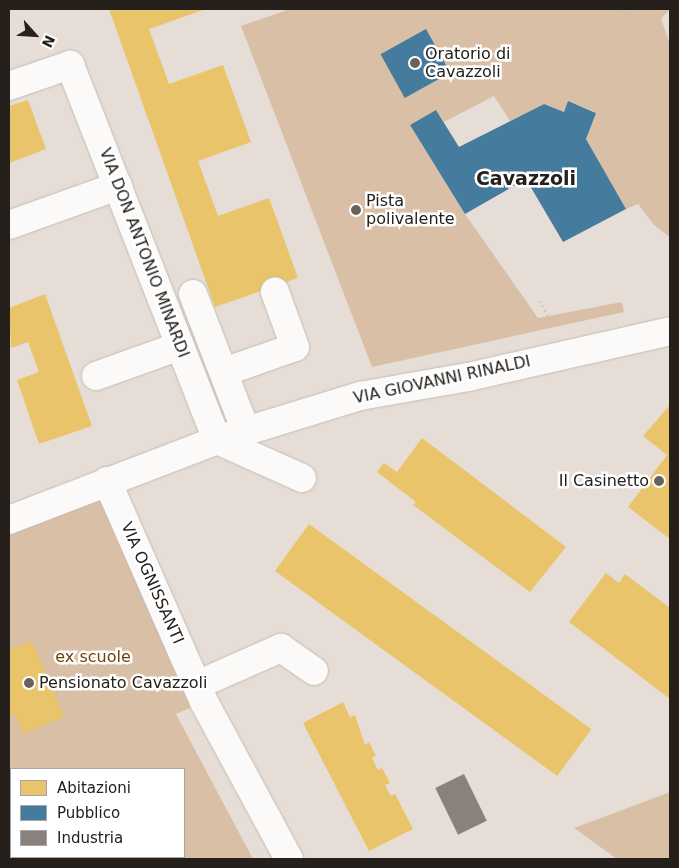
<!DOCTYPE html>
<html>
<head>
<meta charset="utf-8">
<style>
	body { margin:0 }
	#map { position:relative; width:679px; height:868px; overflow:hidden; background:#e6ded6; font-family:"DejaVu Sans",sans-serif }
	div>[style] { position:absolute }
	.green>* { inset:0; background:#dabfa7 }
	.homes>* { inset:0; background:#e9c46a; transform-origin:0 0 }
	.public>* { inset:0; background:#457b9d; transform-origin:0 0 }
	.industry>* { inset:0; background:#8a817c; transform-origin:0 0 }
	.path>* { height:3px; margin-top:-1.5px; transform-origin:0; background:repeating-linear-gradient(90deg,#c1bebc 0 1px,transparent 0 5px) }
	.roads { filter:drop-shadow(0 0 1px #c3bdb7) drop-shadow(0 0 1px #c3bdb7) }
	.minor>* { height:28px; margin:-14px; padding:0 14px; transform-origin:14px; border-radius:14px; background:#fbfaf9 }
	.dots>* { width:14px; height:14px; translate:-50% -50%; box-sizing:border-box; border:2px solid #fff; border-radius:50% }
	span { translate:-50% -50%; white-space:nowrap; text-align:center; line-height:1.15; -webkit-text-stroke:5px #fff; paint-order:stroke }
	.poi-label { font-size:16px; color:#25201b }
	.left { translate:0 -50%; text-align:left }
	.right { translate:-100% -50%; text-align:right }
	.street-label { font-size:16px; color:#25201b }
	.park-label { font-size:16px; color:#70410c }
	.quarter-label { font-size:19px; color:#25201b; font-weight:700 }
	.frame { position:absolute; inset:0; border:10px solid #25201b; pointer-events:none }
	.legend { position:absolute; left:10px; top:768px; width:175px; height:90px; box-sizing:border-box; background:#fff; border:1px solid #a8a6a4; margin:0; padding:6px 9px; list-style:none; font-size:15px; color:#25201b }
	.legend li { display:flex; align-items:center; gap:10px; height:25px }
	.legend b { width:25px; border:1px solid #a8a6a4 }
	.north { position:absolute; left:10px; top:10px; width:50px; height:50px; -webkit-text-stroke:4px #fff; paint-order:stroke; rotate:116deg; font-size:14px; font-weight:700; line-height:20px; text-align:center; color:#25201b }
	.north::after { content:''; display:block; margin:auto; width:18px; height:22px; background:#25201b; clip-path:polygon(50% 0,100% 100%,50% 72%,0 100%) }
</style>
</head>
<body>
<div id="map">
	<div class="green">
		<div style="clip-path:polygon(290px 9px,670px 9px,661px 19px,670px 44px,670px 237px,654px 225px,638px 204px,626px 209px,586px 139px,596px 112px,568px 101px,564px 112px,544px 104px,510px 121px,494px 96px,444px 122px,436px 110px,410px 125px,465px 214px,538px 318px,622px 302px,624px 312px,372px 367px,241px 26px)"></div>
		<div style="clip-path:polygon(evenodd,107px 481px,204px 702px,176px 714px,253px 859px,9px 859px,9px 520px,107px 481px,11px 769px,184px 769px,184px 857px,11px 857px,11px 769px)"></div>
		<div style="clip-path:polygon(670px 792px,670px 859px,617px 859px,574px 828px)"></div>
	</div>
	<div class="homes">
		<div style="clip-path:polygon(109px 9px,206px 9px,149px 29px,169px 84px,223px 65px,251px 142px,198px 161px,218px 216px,269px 198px,298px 278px,215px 307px)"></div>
		<div style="clip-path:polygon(28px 100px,46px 149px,9px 163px,9px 106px)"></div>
		<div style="clip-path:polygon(45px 294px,92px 426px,39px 444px,17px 380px,39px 372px,28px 342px,11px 348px,9px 308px)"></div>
		<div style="clip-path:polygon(670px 405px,670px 539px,628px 507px,667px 455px,643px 436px)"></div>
		<div style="clip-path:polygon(422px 438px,566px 547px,530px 592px,413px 505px,416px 502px,377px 472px,384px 463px,397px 472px)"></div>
		<div style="left:309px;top:524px;width:349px;height:58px;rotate:36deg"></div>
		<div style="clip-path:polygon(606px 573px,619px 583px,625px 574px,670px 608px,670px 699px,569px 622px)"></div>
		<div style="clip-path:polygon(32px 641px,64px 717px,23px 734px,16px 715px,9px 718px,9px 650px)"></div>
		<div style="clip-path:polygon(343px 702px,350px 717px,355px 715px,365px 745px,369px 742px,376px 756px,372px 758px,378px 770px,382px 768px,390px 783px,385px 785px,391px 796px,395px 794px,413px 829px,369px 851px,303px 723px)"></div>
	</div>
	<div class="public">
		<div style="left:426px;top:29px;width:50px;height:52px;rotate:61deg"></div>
		<div style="clip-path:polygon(568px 101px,596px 113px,586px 139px,626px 209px,563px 242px,526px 179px,465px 214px,410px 125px,436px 110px,459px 147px,544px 104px,564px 112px)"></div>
	</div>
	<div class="industry">
		<div style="left:464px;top:774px;width:52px;height:32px;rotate:64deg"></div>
	</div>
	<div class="path">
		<div style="left:615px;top:9px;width:30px;rotate:24deg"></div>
		<div style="left:642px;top:21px;width:19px;rotate:-6deg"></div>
		<div style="left:540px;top:301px;width:27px;rotate:62deg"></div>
	</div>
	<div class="roads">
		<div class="minor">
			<div style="left:9px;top:86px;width:65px;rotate:-19deg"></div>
			<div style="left:70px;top:65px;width:403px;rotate:68.6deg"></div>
			<div style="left:217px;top:440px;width:93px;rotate:24.1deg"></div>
			<div style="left:9px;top:225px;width:116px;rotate:-19.7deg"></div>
			<div style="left:193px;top:294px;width:147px;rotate:68.9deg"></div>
			<div style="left:224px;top:372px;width:75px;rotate:-19.4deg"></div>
			<div style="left:295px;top:347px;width:59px;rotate:-110deg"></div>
			<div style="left:96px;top:376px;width:89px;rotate:-19.7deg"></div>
			<div style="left:107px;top:481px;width:241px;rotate:66.3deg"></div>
			<div style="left:204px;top:702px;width:179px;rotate:61.6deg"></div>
			<div style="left:9px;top:520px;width:223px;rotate:-21deg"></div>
			<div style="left:217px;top:440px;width:150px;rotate:-17.1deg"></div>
			<div style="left:360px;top:396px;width:110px;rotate:-10deg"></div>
			<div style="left:468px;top:377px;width:207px;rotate:-12.8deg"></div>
			<div style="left:197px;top:685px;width:92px;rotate:-23.8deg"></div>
			<div style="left:281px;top:648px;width:40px;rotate:34.9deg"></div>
		</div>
	</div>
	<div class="dots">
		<div style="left:415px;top:63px;background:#69625c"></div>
		<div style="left:356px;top:210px;background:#69625c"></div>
		<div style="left:659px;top:481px;background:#69625c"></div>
		<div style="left:29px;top:683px;background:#69625c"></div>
	</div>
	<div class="poi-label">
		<span class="left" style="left:425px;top:63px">Oratorio di<br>Cavazzoli</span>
		<span class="left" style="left:366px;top:210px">Pista<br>polivalente</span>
		<span class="right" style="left:649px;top:481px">Il Casinetto</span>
		<span class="left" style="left:39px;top:683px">Pensionato Cavazzoli</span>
	</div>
	<div class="street-label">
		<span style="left:144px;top:253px;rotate:69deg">VIA DON ANTONIO MINARDI</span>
		<span style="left:442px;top:380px;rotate:-12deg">VIA GIOVANNI RINALDI</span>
		<span style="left:152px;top:583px;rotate:66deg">VIA OGNISSANTI</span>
	</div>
	<div class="park-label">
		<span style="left:93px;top:657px">ex scuole</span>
	</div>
	<div class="quarter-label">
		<span style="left:526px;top:179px">Cavazzoli</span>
	</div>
	<div class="frame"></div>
	<ul class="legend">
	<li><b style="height:14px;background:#e9c46a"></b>Abitazioni</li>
	<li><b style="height:14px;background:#457b9d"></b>Pubblico</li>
	<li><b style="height:14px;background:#8a817c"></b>Industria</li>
	</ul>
	<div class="north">N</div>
</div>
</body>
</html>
